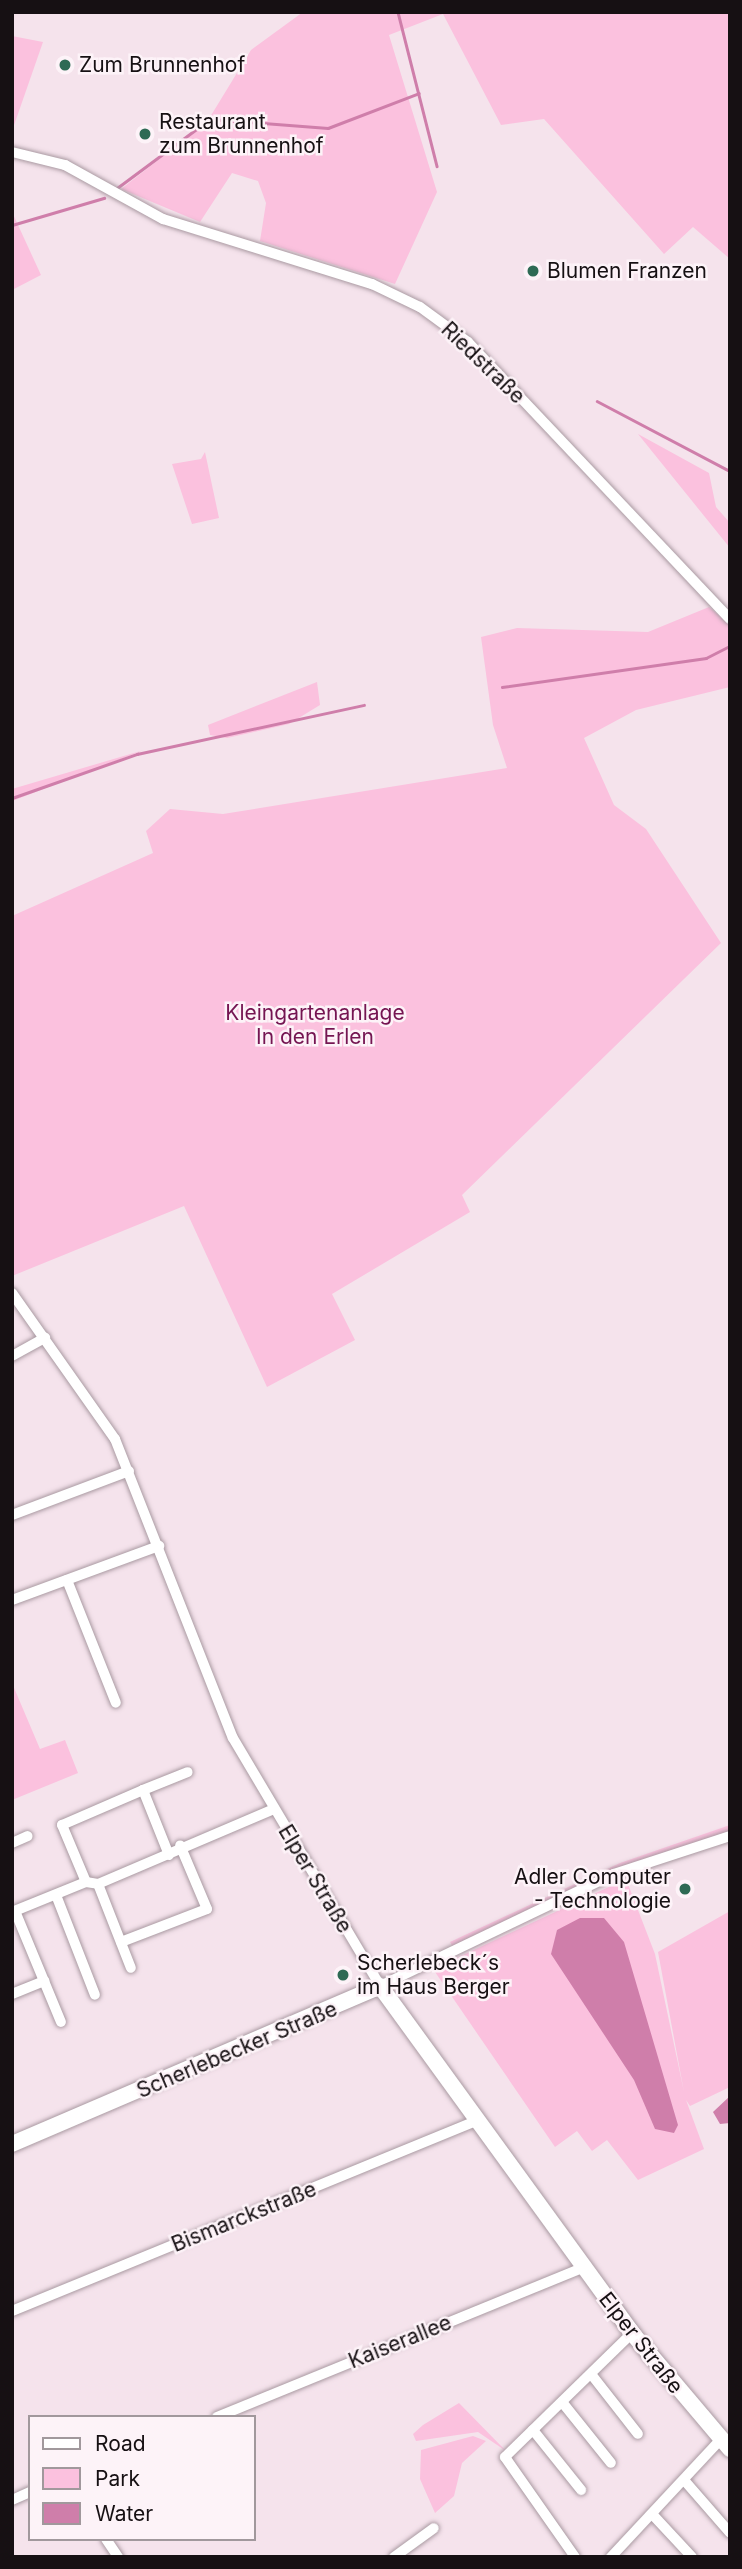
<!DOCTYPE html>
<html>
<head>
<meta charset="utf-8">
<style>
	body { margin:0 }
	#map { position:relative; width:742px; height:2569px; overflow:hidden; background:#f5e3ec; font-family:Inter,sans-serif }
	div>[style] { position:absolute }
	.green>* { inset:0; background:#fbc1de }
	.water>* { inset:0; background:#cf7eaa }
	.stream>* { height:2.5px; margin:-1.25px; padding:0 1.25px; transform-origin:1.25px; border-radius:1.25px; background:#cf7eaa }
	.roads { filter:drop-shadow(0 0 2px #aa9aa2) drop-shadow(0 0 2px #aa9aa2) }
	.street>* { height:10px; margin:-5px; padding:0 5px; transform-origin:5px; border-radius:5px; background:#fff }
	.secondary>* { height:16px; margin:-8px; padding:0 8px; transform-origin:8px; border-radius:8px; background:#fff }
	.dots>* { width:19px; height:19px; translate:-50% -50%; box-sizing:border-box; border:4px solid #fdf3f8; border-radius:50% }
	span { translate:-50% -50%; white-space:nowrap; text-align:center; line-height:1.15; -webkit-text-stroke:5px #fdf3f8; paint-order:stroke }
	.poi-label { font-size:21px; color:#161013 }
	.left { translate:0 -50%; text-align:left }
	.right { translate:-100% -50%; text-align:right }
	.street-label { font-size:21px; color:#161013 }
	.park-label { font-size:21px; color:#751552 }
	.frame { position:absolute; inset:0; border:14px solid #161013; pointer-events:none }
	.legend { position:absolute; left:28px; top:2415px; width:228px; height:126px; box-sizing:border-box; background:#fdf3f8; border:2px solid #a1989c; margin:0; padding:9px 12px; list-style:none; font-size:21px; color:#161013 }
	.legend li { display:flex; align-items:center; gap:14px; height:35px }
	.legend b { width:35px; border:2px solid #a1989c }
</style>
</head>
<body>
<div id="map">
	<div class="green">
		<div style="clip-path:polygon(303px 12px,730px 12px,730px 259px,693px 227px,664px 254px,544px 119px,501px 125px,443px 14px,389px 35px,437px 192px,395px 284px,260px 241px,266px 203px,258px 181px,232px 173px,200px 222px,121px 189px,207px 122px,251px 50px)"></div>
		<div style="clip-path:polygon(12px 36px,43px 42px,12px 131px)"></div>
		<div style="clip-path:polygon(12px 212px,41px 275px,12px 290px)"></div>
		<div style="clip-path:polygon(638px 434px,709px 473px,716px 507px,730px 523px,730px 548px)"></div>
		<div style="clip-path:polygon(205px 452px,219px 518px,192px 524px,172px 464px,201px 459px)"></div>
		<div style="clip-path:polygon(709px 607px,730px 625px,730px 687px,636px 710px,584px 738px,614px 805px,646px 829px,721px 943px,462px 1195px,470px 1212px,332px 1294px,355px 1340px,267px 1387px,184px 1206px,12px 1276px,12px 916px,153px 853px,146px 831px,170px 809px,223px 814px,507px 768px,493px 725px,481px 637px,517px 628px,648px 632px)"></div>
		<div style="clip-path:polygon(317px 682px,320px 705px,289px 724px,227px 738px,210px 735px,208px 725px)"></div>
		<div style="clip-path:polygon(144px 750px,15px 800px,12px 801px,12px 789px)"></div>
		<div style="clip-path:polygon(12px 1683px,40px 1749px,65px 1740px,78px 1773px,12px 1800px)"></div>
		<div style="clip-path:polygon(730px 1825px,730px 1831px,628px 1865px,453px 1947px,450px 1942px,620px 1863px)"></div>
		<div style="clip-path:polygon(626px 1879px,655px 1954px,684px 2092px,658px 1952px,730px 1911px,730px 2087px,690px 2106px,686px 2100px,704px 2149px,638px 2180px,607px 2140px,592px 2151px,577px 2131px,555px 2147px,433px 1969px)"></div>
		<div style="clip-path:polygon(459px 2403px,506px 2451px,478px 2432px,416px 2441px,413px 2434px,423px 2425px)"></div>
		<div style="clip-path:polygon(473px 2436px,486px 2441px,462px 2463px,454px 2496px,435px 2513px,420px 2479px,421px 2450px)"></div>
	</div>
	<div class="water">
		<div style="clip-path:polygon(580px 1918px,604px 1918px,624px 1942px,678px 2125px,674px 2133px,655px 2129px,634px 2080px,551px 1954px,557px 1930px)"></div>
		<div style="clip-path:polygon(730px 2096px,730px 2123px,720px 2124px,713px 2112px)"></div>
	</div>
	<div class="stream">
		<div style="left:398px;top:12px;width:159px;rotate:75.8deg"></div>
		<div style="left:117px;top:188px;width:116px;rotate:-36.6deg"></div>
		<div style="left:210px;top:119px;width:118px;rotate:4.4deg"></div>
		<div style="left:328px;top:128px;width:97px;rotate:-21deg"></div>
		<div style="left:12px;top:225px;width:96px;rotate:-16.4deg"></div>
		<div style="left:597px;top:401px;width:150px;rotate:27.8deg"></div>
		<div style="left:502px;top:687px;width:206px;rotate:-8.1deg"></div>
		<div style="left:706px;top:658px;width:27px;rotate:-27deg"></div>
		<div style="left:12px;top:798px;width:133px;rotate:-19.4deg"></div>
		<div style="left:137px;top:754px;width:232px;rotate:-12.2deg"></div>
	</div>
	<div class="roads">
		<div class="street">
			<div style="left:12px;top:152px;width:55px;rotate:13.8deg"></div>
			<div style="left:65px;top:165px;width:112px;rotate:28.9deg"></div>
			<div style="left:163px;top:219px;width:219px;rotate:17.3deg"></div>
			<div style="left:372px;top:284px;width:53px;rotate:25.6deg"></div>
			<div style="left:420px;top:307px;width:59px;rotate:36.1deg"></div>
			<div style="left:468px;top:342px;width:381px;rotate:46.6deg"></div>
			<div style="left:12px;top:1293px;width:179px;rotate:54.8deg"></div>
			<div style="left:115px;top:1439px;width:321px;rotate:68.5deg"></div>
			<div style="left:233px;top:1738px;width:288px;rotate:59.3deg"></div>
			<div style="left:380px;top:1986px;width:259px;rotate:-25.6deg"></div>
			<div style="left:614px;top:1874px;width:122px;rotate:-18.1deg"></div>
			<div style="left:12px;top:1356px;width:38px;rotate:-29deg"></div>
			<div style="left:12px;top:1515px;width:125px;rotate:-20.6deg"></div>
			<div style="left:67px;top:1580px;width:132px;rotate:68.3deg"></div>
			<div style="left:12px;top:1600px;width:157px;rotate:-20.2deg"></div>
			<div style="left:143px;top:1790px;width:48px;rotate:-21.8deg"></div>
			<div style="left:12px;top:1843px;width:17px;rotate:-24deg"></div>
			<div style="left:86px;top:1882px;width:62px;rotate:-112.8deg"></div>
			<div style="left:62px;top:1825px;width:88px;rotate:-23.4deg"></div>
			<div style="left:143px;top:1790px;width:70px;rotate:68.2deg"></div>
			<div style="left:98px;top:1884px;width:90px;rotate:68.6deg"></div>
			<div style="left:56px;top:1895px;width:107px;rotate:68.7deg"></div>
			<div style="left:15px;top:1911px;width:120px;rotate:67.5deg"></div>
			<div style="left:12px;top:1912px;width:80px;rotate:-22.1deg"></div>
			<div style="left:86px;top:1882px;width:12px;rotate:9deg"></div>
			<div style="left:98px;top:1884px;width:191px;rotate:-23.1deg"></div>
			<div style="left:121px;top:1942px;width:92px;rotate:-21deg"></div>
			<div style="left:207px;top:1909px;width:69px;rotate:-112.9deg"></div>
			<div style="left:12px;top:1994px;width:35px;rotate:-22deg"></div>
			<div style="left:12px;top:2311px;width:501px;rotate:-22.27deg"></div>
			<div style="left:591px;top:2374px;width:76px;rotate:51.9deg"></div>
			<div style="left:562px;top:2402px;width:78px;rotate:51.2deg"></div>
			<div style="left:217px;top:2417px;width:395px;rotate:-22.2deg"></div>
			<div style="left:533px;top:2430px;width:77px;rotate:51.3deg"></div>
			<div style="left:684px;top:2480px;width:70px;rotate:49deg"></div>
			<div style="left:12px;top:2500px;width:20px;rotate:-24deg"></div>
			<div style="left:652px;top:2514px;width:59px;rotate:47.1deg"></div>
			<div style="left:106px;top:2539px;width:22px;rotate:56deg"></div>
			<div style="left:394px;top:2557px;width:49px;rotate:-35.9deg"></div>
			<div style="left:575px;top:2557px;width:122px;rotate:-125deg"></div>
			<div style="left:505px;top:2457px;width:177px;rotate:-44.3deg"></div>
			<div style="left:611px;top:2557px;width:161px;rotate:-47deg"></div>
		</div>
		<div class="secondary">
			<div style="left:12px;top:2144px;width:400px;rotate:-23.2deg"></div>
			<div style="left:380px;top:1986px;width:429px;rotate:54deg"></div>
			<div style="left:632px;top:2333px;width:152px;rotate:49.8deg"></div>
		</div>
	</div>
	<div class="dots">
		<div style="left:65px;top:65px;background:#2e6a54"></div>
		<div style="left:145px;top:134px;background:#2e6a54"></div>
		<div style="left:533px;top:271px;background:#2e6a54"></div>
		<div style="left:685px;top:1889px;background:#2e6a54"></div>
		<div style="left:343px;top:1975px;background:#2e6a54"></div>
	</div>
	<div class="poi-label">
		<span class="left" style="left:79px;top:65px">Zum Brunnenhof</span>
		<span class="left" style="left:159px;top:134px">Restaurant<br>zum Brunnenhof</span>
		<span class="left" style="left:547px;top:271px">Blumen Franzen</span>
		<span class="right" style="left:671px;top:1889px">Adler Computer<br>- Technologie</span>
		<span class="left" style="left:357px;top:1975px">Scherlebeck´s<br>im Haus Berger</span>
	</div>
	<div class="street-label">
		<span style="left:483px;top:363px;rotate:44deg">Riedstraße</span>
		<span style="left:315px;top:1879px;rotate:59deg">Elper Straße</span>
		<span style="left:237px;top:2050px;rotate:-23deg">Scherlebecker Straße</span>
		<span style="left:244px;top:2217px;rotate:-22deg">Bismarckstraße</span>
		<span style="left:400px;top:2342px;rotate:-22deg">Kaiserallee</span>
		<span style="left:641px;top:2343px;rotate:52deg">Elper Straße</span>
	</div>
	<div class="park-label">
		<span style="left:315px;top:1025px">Kleingartenanlage<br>In den Erlen</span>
	</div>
	<div class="frame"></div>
	<ul class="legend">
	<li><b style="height:9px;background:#fff"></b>Road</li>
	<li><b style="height:19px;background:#fbc1de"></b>Park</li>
	<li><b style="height:19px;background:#cf7eaa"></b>Water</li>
	</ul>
</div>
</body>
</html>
